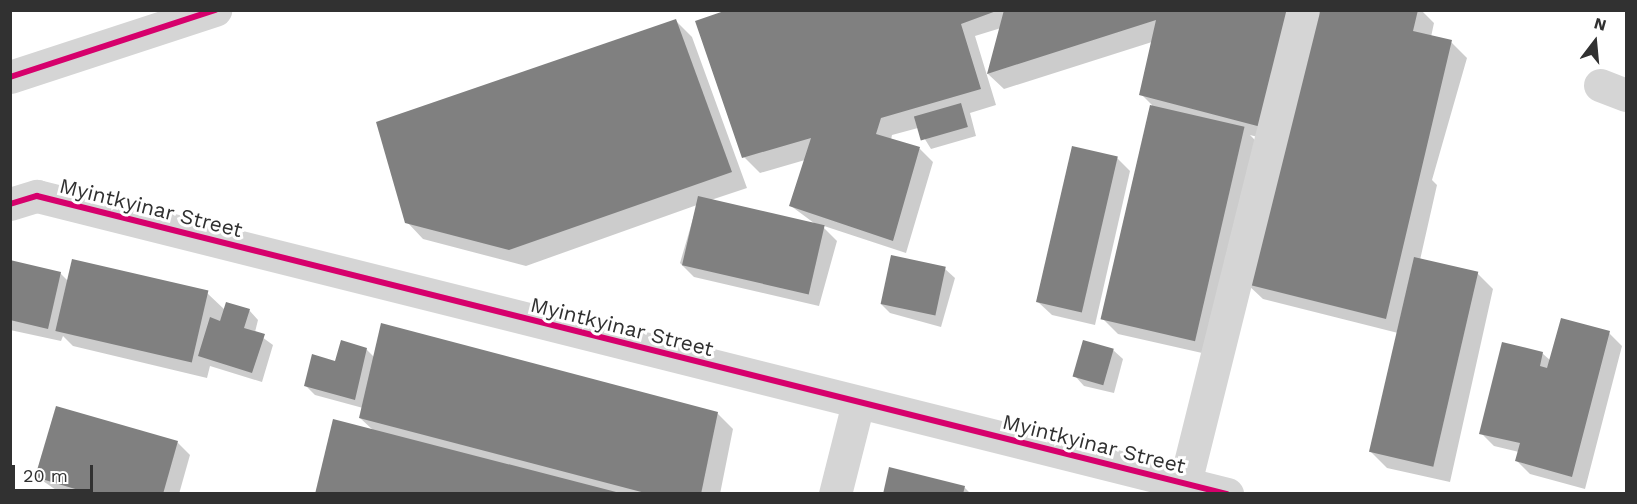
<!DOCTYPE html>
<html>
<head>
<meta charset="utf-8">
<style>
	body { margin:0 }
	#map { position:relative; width:1637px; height:504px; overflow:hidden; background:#fff; font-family:"Work Sans",sans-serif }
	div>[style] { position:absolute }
	.shadow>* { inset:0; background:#0003 }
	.building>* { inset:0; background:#808080; transform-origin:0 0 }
	.minor>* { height:33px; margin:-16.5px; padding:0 16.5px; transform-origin:16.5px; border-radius:16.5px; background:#d5d5d5 }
	.cycleway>* { height:6px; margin:-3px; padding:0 3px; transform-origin:3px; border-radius:3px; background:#d6006c }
	span { translate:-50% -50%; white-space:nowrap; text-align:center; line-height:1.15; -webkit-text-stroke:6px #fff; paint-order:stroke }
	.street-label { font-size:21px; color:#313131 }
	.frame { position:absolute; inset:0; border:12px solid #313131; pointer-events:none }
	.north { position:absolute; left:1565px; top:12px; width:60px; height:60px; -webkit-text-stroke:4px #fff; paint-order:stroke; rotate:16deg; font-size:16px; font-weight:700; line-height:24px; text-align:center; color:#313131 }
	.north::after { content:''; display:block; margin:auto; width:21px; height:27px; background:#313131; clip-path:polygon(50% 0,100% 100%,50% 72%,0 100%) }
	.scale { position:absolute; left:12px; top:465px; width:81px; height:27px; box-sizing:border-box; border:3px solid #313131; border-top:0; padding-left:8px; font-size:18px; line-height:21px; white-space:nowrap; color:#313131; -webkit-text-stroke:4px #fff; paint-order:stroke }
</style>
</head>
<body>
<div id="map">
	<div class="shadow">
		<div style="clip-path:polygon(732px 10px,1421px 10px,1434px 23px,1431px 37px,1451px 42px,1467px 58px,1432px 180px,1437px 185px,1420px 260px,1477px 273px,1493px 289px,1450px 482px,1387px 468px,1371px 452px,1398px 333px,1263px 299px,1247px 284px,1281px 143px,1250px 135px,1259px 144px,1211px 355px,1118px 334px,1102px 318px,1152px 105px,1141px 94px,1152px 42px,1004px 89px,988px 74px,1001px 28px,975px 36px,996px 105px,970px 113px,976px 136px,931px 149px,918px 128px,892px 135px,891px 140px,920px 149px,933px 162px,906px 253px,821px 225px,837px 241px,819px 306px,694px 277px,680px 263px,697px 205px,526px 266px,423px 239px,407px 222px,676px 21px,692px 37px,747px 188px,711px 200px,818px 226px,791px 206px,805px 160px,760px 173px,744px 157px)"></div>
		<div style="clip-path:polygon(1117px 158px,1130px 171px,1095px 325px,1052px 315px,1038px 302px)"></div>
		<div style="clip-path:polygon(10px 262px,60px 273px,68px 281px,207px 293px,225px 310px,249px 310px,258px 320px,255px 332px,273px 345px,262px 382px,210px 366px,207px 378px,73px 346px,63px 336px,61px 341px,10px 330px)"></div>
		<div style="clip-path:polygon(945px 269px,955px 278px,941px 327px,890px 313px,881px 304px)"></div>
		<div style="clip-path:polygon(1609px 333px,1622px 346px,1585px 489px,1530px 474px,1517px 461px,1519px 452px,1494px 446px,1481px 433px,1542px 353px,1551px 361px)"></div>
		<div style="clip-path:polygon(366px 349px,374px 357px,717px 413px,733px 429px,720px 494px,317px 494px,374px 431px,360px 418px,363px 408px,315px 395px,305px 385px)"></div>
		<div style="clip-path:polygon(1113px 350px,1123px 359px,1114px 393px,1084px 386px,1075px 376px)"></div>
		<div style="clip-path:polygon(177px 442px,190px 455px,179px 494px,62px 494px,37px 477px)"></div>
		<div style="clip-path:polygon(964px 487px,971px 494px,885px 494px)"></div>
	</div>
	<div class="building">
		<div style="clip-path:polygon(727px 10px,999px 10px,961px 24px,981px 89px,881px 118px,876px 134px,920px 147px,893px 241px,789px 206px,811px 138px,742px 158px,695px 21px)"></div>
		<div style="clip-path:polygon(1004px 10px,1288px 10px,1265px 128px,1139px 95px,1156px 20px,987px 74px)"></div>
		<div style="clip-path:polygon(1312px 10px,1418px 10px,1413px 31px,1452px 40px,1386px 319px,1246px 284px)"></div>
		<div style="clip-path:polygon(676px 19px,732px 172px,509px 250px,405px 223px,376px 122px)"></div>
		<div style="left:961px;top:103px;width:25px;height:49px;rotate:74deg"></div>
		<div style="left:1150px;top:105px;width:97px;height:220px;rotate:13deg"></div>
		<div style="left:1072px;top:146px;width:47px;height:160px;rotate:13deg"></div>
		<div style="left:698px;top:196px;width:130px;height:71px;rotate:13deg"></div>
		<div style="left:891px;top:255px;width:56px;height:50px;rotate:12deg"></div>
		<div style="left:1414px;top:257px;width:66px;height:200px;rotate:13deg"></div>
		<div style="left:72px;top:259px;width:140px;height:74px;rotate:13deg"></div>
		<div style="clip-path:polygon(10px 260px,61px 272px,48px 329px,10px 320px)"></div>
		<div style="clip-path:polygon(226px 302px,250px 309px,244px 328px,265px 334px,252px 373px,198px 356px,210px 317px,220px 321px)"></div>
		<div style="clip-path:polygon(1561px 318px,1610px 331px,1572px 477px,1515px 461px,1520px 443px,1479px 434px,1502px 342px,1543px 352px,1540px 366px,1547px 368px)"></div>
		<div style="clip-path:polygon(381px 323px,718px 412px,701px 494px,649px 494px,359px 418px)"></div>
		<div style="clip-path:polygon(341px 340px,367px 348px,355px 400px,304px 386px,312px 354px,335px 361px)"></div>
		<div style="left:1083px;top:340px;width:32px;height:38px;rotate:16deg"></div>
		<div style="clip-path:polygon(56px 406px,178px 441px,163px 494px,92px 494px,35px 477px)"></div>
		<div style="clip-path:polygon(333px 419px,620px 493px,620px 494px,315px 494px)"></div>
		<div style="clip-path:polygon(889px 467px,965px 486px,963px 494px,883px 494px)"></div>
	</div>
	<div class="minor">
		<div style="left:10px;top:77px;width:216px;rotate:-18.1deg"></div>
		<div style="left:1600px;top:85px;width:28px;rotate:21deg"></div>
		<div style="left:10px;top:204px;width:28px;rotate:-17deg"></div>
		<div style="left:37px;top:196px;width:1227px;rotate:14.06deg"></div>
		<div style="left:1185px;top:483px;width:487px;rotate:-76deg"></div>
		<div style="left:835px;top:494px;width:94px;rotate:-75.8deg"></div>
	</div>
	<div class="cycleway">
		<div style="left:10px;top:77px;width:216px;rotate:-18.1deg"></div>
		<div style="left:10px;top:204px;width:28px;rotate:-17deg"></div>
		<div style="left:37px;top:196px;width:1227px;rotate:14.06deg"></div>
	</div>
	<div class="street-label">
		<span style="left:151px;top:208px;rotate:14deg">Myintkyinar Street</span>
		<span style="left:622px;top:327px;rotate:14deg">Myintkyinar Street</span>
		<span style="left:1094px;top:444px;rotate:14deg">Myintkyinar Street</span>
	</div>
	<div class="frame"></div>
	<div class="north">N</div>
	<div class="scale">20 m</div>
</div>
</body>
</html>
